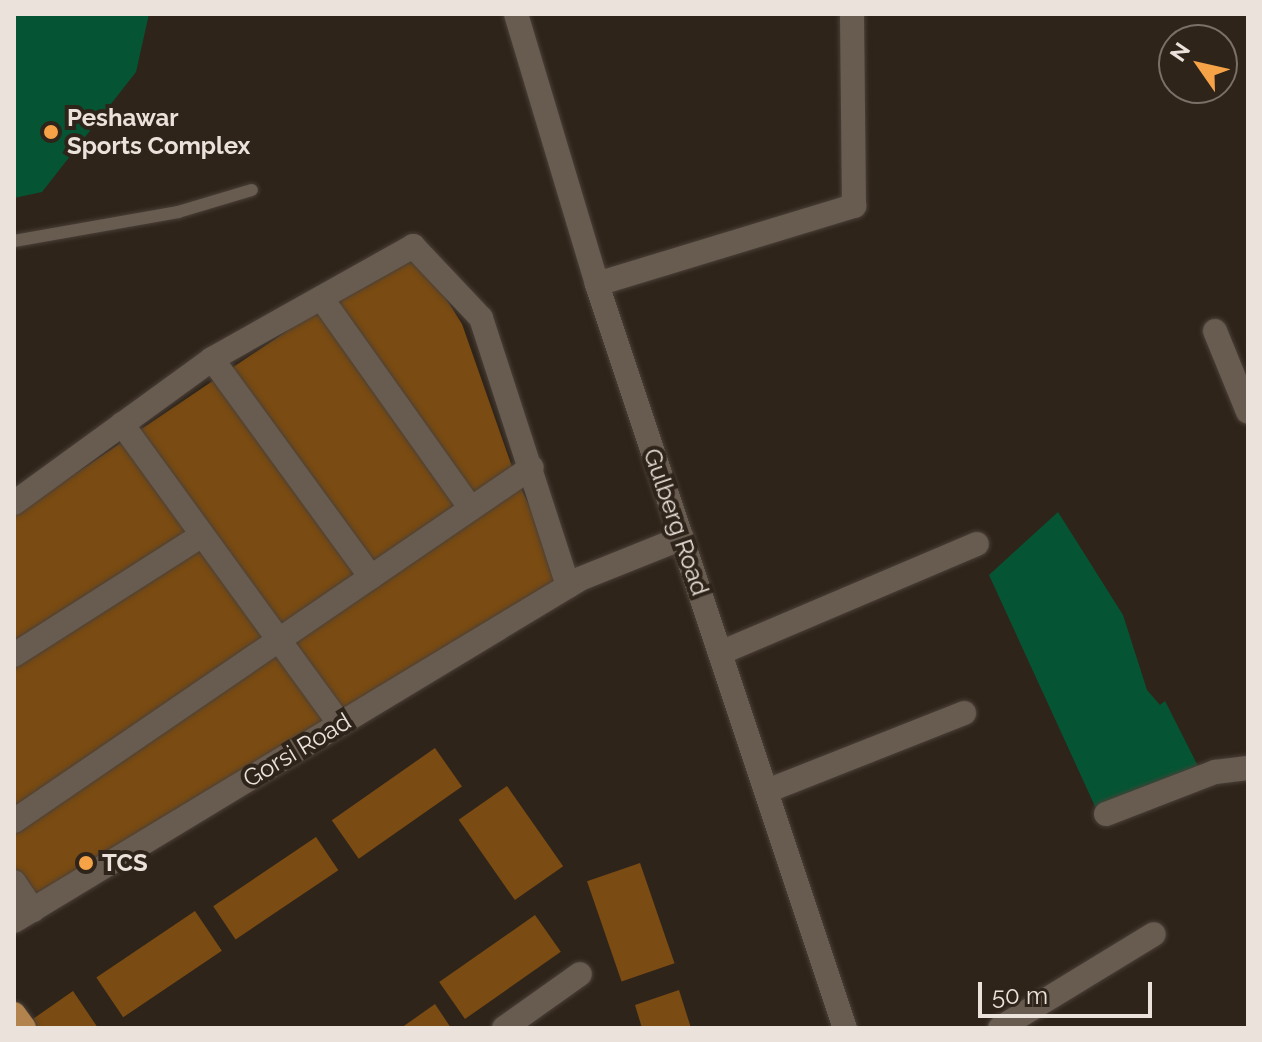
<!DOCTYPE html>
<html>
<head>
<meta charset="utf-8">
<style>
	body { margin:0 }
	#map { position:relative; width:1262px; height:1042px; overflow:hidden; background:#2f241a; font-family:Raleway,sans-serif }
	div>[style] { position:absolute }
	.green>* { inset:0; background:#055534 }
	.building>* { inset:0; background:#7a4b12; transform-origin:0 0 }
	.roads { filter:drop-shadow(0 0 2px #4a4038) drop-shadow(0 0 2px #4a4038) }
	.lane>* { height:12px; margin:-6px; padding:0 6px; transform-origin:6px; border-radius:6px; background:#685c50 }
	.street>* { height:24px; margin:-12px; padding:0 12px; transform-origin:12px; border-radius:12px; background:#685c50 }
	.secondary>* { height:24px; margin:-12px; padding:0 12px; transform-origin:12px; border-radius:12px; background:#685c50 }
	.primary>* { height:24px; margin:-12px; padding:0 12px; transform-origin:12px; border-radius:12px; background:#b2834c }
	.dots>* { width:22px; height:22px; translate:-50% -50%; box-sizing:border-box; border:4px solid #2f241a; border-radius:50% }
	span { translate:-50% -50%; white-space:nowrap; text-align:center; line-height:1.15; -webkit-text-stroke:8px #2f241a; paint-order:stroke }
	.poi-label { font-size:24px; color:#eae2db; font-weight:700 }
	.left { translate:0 -50%; text-align:left }
	.street-label { font-size:24px; color:#eae2db }
	.frame { position:absolute; inset:0; border:16px solid #eae2db; pointer-events:none }
	.north { position:absolute; left:1158px; top:24px; width:80px; height:80px; box-sizing:border-box; background:#2f241a; border:2px solid #7a7067; border-radius:50%; rotate:304deg; font-size:22px; font-weight:700; line-height:32px; text-align:center; color:#eae2db }
	.north::after { content:''; display:block; margin:auto; width:28px; height:36px; background:#f6a247; clip-path:polygon(50% 0,100% 100%,50% 72%,0 100%) }
	.scale { position:absolute; left:978px; top:982px; width:174px; height:36px; box-sizing:border-box; border:4px solid #eae2db; border-top:0; padding-left:10px; font-size:24px; line-height:28px; white-space:nowrap; color:#eae2db; -webkit-text-stroke:6px #2f241a; paint-order:stroke }
</style>
</head>
<body>
<div id="map">
	<div class="green">
		<div style="clip-path:polygon(14px 14px,149px 14px,136px 72px,42px 192px,14px 198px)"></div>
		<div style="clip-path:polygon(1058px 512px,1123px 615px,1147px 690px,1160px 705px,1165px 701px,1200px 770px,1099px 815px,989px 575px)"></div>
	</div>
	<div class="building">
		<div style="clip-path:polygon(413px 246px,462px 324px,516px 478px,568px 586px,14px 921px,14px 515px)"></div>
		<div style="left:435px;top:748px;width:47px;height:126px;rotate:55deg"></div>
		<div style="left:507px;top:786px;width:98px;height:59px;rotate:55deg"></div>
		<div style="left:316px;top:837px;width:40px;height:124px;rotate:56deg"></div>
		<div style="left:640px;top:863px;width:106px;height:56px;rotate:71deg"></div>
		<div style="left:195px;top:911px;width:48px;height:119px;rotate:56deg"></div>
		<div style="left:535px;top:915px;width:45px;height:117px;rotate:55deg"></div>
		<div style="clip-path:polygon(679px 990px,691px 1028px,642px 1028px,635px 1005px)"></div>
		<div style="clip-path:polygon(73px 991px,98px 1028px,35px 1028px,30px 1021px)"></div>
		<div style="clip-path:polygon(435px 1004px,451px 1028px,401px 1028px)"></div>
	</div>
	<div class="roads">
		<div class="lane">
			<div style="left:14px;top:241px;width:167px;rotate:-10deg"></div>
			<div style="left:178px;top:212px;width:77px;rotate:-16.6deg"></div>
		</div>
		<div class="street">
			<div style="left:597px;top:284px;width:269px;rotate:-16.9deg"></div>
			<div style="left:854px;top:206px;width:192px;rotate:-90.6deg"></div>
			<div style="left:322px;top:299px;width:257px;rotate:54.6deg"></div>
			<div style="left:1215px;top:331px;width:87px;rotate:67.8deg"></div>
			<div style="left:212px;top:359px;width:270px;rotate:53.9deg"></div>
			<div style="left:122px;top:424px;width:371px;rotate:54deg"></div>
			<div style="left:14px;top:503px;width:245px;rotate:-36deg"></div>
			<div style="left:212px;top:359px;width:231px;rotate:-29.3deg"></div>
			<div style="left:413px;top:246px;width:99px;rotate:46.6deg"></div>
			<div style="left:481px;top:318px;width:282px;rotate:72deg"></div>
			<div style="left:720px;top:653px;width:279px;rotate:-23deg"></div>
			<div style="left:14px;top:655px;width:222px;rotate:-32.5deg"></div>
			<div style="left:767px;top:791px;width:212px;rotate:-21.6deg"></div>
			<div style="left:1106px;top:814px;width:117px;rotate:-21.1deg"></div>
			<div style="left:1215px;top:772px;width:33px;rotate:-7deg"></div>
			<div style="left:14px;top:821px;width:627px;rotate:-34.35deg"></div>
			<div style="left:14px;top:882px;width:34px;rotate:56deg"></div>
			<div style="left:14px;top:921px;width:661px;rotate:-31.14deg"></div>
			<div style="left:580px;top:579px;width:110px;rotate:-21.9deg"></div>
			<div style="left:504px;top:1028px;width:93px;rotate:-35.4deg"></div>
			<div style="left:1000px;top:1028px;width:180px;rotate:-31.4deg"></div>
		</div>
		<div class="secondary">
			<div style="left:516px;top:14px;width:282px;rotate:73.3deg"></div>
			<div style="left:597px;top:284px;width:784px;rotate:71.57deg"></div>
		</div>
		<div class="primary">
			<div style="left:14px;top:1014px;width:17px;rotate:54deg"></div>
		</div>
	</div>
	<div class="dots">
		<div style="left:51px;top:132px;background:#f6a247"></div>
		<div style="left:86px;top:863px;background:#f6a247"></div>
	</div>
	<div class="poi-label">
		<span class="left" style="left:67px;top:132px">Peshawar<br>Sports Complex</span>
		<span class="left" style="left:102px;top:863px">TCS</span>
	</div>
	<div class="street-label">
		<span style="left:676px;top:522px;rotate:71deg">Gulberg Road</span>
		<span style="left:297px;top:750px;rotate:-31deg">Gorsi Road</span>
	</div>
	<div class="frame"></div>
	<div class="north">N</div>
	<div class="scale">50 m</div>
</div>
</body>
</html>
